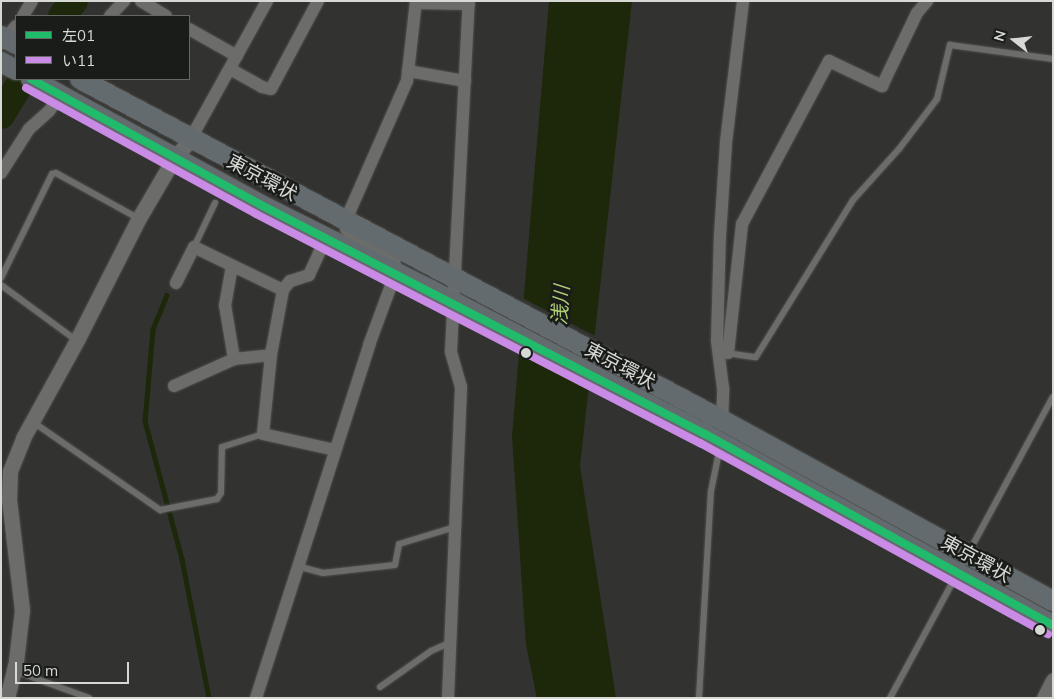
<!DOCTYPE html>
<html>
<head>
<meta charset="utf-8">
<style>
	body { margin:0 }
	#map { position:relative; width:1054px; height:699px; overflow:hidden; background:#323330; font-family:Mulish,"Noto Sans JP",sans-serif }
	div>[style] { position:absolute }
	.water>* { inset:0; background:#1d2709 }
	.pier>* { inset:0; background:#323330 }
	.stream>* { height:4.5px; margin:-2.25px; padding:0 2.25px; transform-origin:2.25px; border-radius:2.25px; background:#1d2709 }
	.river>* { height:28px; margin:-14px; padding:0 14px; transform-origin:14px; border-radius:14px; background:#1d2709 }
	.roads { filter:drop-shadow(0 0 1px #50504e) drop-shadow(0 0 1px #50504e) }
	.service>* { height:6px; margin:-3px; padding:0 3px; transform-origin:3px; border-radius:3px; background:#6c6d6a }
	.minor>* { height:12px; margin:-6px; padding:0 6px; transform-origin:6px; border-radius:6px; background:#6c6d6a }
	.tertiary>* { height:15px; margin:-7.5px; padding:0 7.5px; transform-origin:7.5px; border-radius:7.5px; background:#6c6d6a }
	.trunk>* { height:20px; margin:-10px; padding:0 10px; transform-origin:10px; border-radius:10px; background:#646b6e }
	.bus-1>* { height:8px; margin:-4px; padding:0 4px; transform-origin:4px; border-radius:4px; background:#20bc6c }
	.bus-2>* { height:8px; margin:-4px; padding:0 4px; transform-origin:4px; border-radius:4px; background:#ca8be6 }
	.dots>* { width:14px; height:14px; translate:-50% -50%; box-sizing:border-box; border:2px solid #1a1c19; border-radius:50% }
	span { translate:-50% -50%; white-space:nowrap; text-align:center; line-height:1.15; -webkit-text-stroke:5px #1a1c19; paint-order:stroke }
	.street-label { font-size:19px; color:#d7d9d5 }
	.water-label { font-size:20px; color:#adce75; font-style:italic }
	.frame { position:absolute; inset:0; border:2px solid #d7d9d5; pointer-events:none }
	.legend { position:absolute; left:15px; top:15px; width:175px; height:65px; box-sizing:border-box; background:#1a1c19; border:1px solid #666864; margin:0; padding:6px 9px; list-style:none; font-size:15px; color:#d7d9d5 }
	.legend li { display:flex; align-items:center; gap:10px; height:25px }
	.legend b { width:25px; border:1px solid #666864 }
	.north { position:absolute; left:989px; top:15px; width:50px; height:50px; -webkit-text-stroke:4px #1a1c19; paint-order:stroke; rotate:286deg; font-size:14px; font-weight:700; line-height:20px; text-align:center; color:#d7d9d5 }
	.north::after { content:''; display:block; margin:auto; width:18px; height:22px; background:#d7d9d5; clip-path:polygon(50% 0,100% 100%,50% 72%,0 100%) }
	.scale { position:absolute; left:15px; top:662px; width:114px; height:22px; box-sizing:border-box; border:2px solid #d7d9d5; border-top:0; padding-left:6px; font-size:15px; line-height:18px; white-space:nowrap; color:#d7d9d5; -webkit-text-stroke:4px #1a1c19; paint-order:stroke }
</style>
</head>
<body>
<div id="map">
	<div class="water">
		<div style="clip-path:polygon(549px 1px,632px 1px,580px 466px,616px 698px,537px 698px,526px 645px,512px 436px)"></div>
	</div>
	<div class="pier">
		<div style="clip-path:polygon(521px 297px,597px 337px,592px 389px,516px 350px)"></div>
	</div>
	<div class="stream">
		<div style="left:167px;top:295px;width:38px;rotate:112deg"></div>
		<div style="left:153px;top:330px;width:91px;rotate:95deg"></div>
		<div style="left:145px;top:421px;width:143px;rotate:75deg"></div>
		<div style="left:182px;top:559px;width:142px;rotate:79deg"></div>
	</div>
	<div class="river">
		<div style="left:62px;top:16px;width:19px;rotate:-51deg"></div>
		<div style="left:1px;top:115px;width:42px;rotate:-58.6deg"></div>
	</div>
	<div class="roads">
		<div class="service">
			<div style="left:194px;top:247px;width:49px;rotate:-64.5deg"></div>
			<div style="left:1px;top:278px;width:116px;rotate:-63.9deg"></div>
			<div style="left:52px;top:174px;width:4px;rotate:-14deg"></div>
			<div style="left:56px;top:173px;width:94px;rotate:28.8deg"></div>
			<div style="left:1px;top:285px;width:93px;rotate:36.3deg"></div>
			<div style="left:726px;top:353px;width:30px;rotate:8deg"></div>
			<div style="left:756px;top:357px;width:185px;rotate:-58.3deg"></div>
			<div style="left:853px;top:200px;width:69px;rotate:-48deg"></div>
			<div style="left:899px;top:149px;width:63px;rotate:-52.8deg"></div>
			<div style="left:937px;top:99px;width:56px;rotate:-76.5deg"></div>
			<div style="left:950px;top:45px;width:104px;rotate:7.7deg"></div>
			<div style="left:33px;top:422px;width:155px;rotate:34.7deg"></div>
			<div style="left:160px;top:510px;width:58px;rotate:-10.9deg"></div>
			<div style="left:217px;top:499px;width:7px;rotate:-56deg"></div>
			<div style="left:221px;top:493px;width:46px;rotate:-88.8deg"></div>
			<div style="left:222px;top:447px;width:43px;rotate:-17.6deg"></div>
			<div style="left:297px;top:566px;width:27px;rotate:15deg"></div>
			<div style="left:323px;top:573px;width:72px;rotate:-6.3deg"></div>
			<div style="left:395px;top:565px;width:21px;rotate:-79deg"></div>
			<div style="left:399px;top:544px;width:59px;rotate:-16.9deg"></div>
			<div style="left:15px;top:671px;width:79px;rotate:20deg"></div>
			<div style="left:380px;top:687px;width:62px;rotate:-35.2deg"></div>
			<div style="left:431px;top:651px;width:22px;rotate:-24deg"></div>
			<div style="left:699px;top:698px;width:207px;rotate:-86.7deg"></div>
			<div style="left:711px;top:491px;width:45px;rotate:-78.4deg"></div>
			<div style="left:890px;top:698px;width:342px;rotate:-61.6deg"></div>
		</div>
		<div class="minor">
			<div style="left:141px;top:1px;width:29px;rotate:31deg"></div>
			<div style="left:416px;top:3px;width:53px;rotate:1.1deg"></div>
			<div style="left:23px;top:16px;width:17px;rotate:-59deg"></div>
			<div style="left:110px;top:16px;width:21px;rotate:-47deg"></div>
			<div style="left:189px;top:29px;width:55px;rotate:29.4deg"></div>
			<div style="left:3px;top:43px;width:21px;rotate:-53deg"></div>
			<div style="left:230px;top:69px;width:37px;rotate:29deg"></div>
			<div style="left:262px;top:87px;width:9px;rotate:13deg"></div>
			<div style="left:271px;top:89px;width:100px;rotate:-61.9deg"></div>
			<div style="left:408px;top:71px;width:58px;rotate:10deg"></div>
			<div style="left:190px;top:140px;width:159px;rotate:-61deg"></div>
			<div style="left:1px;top:173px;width:52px;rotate:-57.5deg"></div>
			<div style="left:29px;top:129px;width:27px;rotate:-42deg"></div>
			<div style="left:49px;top:111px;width:20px;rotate:-53deg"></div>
			<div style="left:326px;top:238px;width:41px;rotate:114.7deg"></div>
			<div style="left:309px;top:275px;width:20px;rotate:162deg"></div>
			<div style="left:290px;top:281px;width:11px;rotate:128deg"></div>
			<div style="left:283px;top:290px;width:66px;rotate:100.5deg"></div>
			<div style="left:271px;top:355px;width:79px;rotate:95.8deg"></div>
			<div style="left:263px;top:434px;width:74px;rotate:12.5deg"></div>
			<div style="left:232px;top:266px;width:40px;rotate:100deg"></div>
			<div style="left:225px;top:305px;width:55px;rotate:80.5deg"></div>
			<div style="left:176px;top:283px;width:40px;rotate:-63.4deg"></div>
			<div style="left:194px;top:247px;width:99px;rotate:25.8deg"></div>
			<div style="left:728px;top:353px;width:130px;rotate:-83.8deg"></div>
			<div style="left:742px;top:224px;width:185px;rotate:-61.9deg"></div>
			<div style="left:829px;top:61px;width:59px;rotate:25.3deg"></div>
			<div style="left:882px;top:86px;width:81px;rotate:-64.4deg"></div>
			<div style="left:917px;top:13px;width:16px;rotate:-50deg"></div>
			<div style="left:174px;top:386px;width:66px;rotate:-24.2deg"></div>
			<div style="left:234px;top:359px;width:37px;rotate:-6deg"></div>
			<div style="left:722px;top:425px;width:37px;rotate:-88deg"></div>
			<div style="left:723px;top:388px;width:47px;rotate:-97.3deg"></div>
			<div style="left:717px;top:341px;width:105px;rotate:-88.4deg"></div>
			<div style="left:720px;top:236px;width:94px;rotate:-86.3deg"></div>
			<div style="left:726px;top:142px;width:142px;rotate:-83.1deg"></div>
			<div style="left:256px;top:698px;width:371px;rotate:-72.2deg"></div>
			<div style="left:369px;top:345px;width:78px;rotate:-69.7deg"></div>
			<div style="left:396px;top:272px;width:13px;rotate:-99deg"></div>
			<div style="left:394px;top:259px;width:43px;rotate:-152.2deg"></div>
			<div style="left:356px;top:239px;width:14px;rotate:-135deg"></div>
			<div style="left:346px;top:229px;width:7px;rotate:-98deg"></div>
			<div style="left:345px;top:222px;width:154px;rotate:-66.3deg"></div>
			<div style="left:407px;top:81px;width:81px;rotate:-83.6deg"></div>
			<div style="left:448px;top:698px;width:311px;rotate:-87.6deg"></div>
			<div style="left:461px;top:387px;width:37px;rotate:-106deg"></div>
			<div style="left:451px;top:351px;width:350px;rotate:-87.1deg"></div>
		</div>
		<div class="tertiary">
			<div style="left:7px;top:698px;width:38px;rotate:-76deg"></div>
			<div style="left:16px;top:661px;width:51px;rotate:-83.3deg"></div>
			<div style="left:22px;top:610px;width:112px;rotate:-96.7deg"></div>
			<div style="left:9px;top:499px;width:28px;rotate:-88deg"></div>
			<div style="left:10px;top:471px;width:35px;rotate:-68deg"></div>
			<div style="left:23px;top:438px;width:112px;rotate:-61.1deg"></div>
			<div style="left:77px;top:340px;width:137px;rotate:-63.1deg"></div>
			<div style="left:139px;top:218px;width:69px;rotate:-59.7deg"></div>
			<div style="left:174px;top:158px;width:24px;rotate:-48deg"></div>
			<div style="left:1044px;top:698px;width:20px;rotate:-63deg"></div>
		</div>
		<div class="trunk">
			<div style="left:1px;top:36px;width:17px;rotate:28deg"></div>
			<div style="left:1px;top:62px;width:17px;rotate:28deg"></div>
			<div style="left:31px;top:79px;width:262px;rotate:28.7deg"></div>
			<div style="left:261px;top:205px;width:188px;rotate:26.6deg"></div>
			<div style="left:429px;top:289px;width:312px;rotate:27.7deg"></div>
			<div style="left:705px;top:434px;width:397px;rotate:28.8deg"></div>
			<div style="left:80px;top:79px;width:727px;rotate:27.98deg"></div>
			<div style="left:722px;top:420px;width:377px;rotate:28.7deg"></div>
		</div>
	</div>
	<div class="bus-1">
		<div style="left:31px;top:79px;width:262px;rotate:28.7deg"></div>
		<div style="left:261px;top:205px;width:500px;rotate:27.3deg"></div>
		<div style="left:705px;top:434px;width:397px;rotate:28.8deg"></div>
	</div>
	<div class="bus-2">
		<div style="left:26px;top:88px;width:262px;rotate:28.7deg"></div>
		<div style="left:256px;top:214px;width:500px;rotate:27.3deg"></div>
		<div style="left:700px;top:443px;width:397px;rotate:28.8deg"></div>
	</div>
	<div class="dots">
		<div style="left:526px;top:353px;background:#d7d9d5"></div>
		<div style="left:1040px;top:630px;background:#d7d9d5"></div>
	</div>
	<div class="street-label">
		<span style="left:262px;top:178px;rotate:28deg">東京環状</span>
		<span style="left:620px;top:366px;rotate:28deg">東京環状</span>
		<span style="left:976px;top:559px;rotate:29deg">東京環状</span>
	</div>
	<div class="water-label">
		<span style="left:560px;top:305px;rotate:-86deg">浅川</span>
	</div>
	<div class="frame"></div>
	<ul class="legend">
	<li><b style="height:6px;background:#20bc6c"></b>左01</li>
	<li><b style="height:6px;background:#ca8be6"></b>い11</li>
	</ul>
	<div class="north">N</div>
	<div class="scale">50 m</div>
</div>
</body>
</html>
